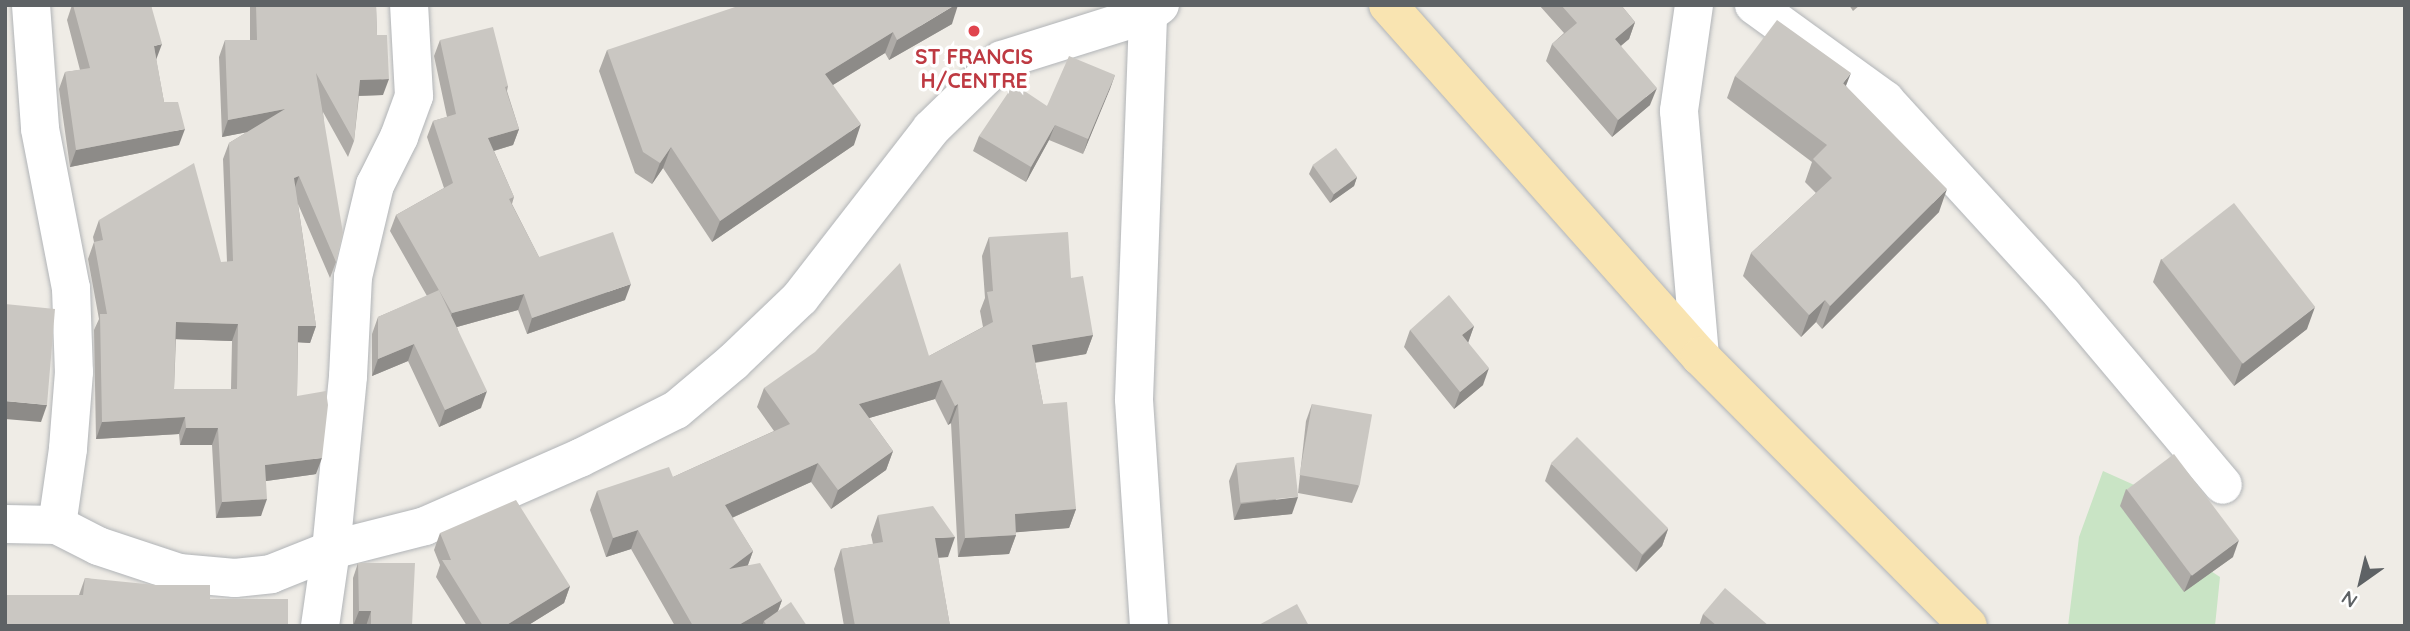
<!DOCTYPE html>
<html>
<head>
<meta charset="utf-8">
<style>
	body { margin:0 }
	#map { position:relative; width:2410px; height:631px; overflow:hidden; background:#efece6; font-family:Quicksand,sans-serif }
	div>[style] { position:absolute }
	.green>* { inset:0; background:#c9e4c5 }
	.roads { filter:drop-shadow(0 0 2px #b1b4b7) drop-shadow(0 0 2px #b1b4b7) }
	.minor>* { height:38px; margin:-19px; padding:0 19px; transform-origin:19px; border-radius:19px; background:#fff }
	.major>* { height:38px; margin:-19px; padding:0 19px; transform-origin:19px; border-radius:19px; background:#f9e4b1 }
	.wall>* { inset:0; background:#aeaba7 }
	.shaded-wall>* { inset:0; background:#8d8b88 }
	.building>* { inset:0; background:#cac7c2; transform-origin:0 0 }
	.dots>* { width:19px; height:19px; translate:-50% -50%; box-sizing:border-box; border:4px solid #fff; border-radius:50% }
	span { translate:-50% -50%; white-space:nowrap; text-align:center; line-height:1.15; -webkit-text-stroke:7px #fff; paint-order:stroke }
	.health-label { font-size:21px; color:#be3a42; font-weight:700 }
	.frame { position:absolute; inset:0; border:7px solid #5e6265; pointer-events:none }
	.north { position:absolute; left:2326px; top:547px; width:70px; height:70px; -webkit-text-stroke:5px #fff; paint-order:stroke; rotate:214deg; font-size:19px; font-weight:700; line-height:28px; text-align:center; color:#5e6265 }
	.north::after { content:''; display:block; margin:auto; width:24px; height:32px; background:#5e6265; clip-path:polygon(50% 0,100% 100%,50% 72%,0 100%) }
</style>
</head>
<body>
<div id="map">
	<div class="green">
		<div style="clip-path:polygon(2103px 471px,2141px 488px,2197px 562px,2220px 577px,2215px 626px,2068px 626px,2079px 537px)"></div>
	</div>
	<div class="roads">
		<div class="minor">
			<div style="left:31px;top:5px;width:124px;rotate:85.8deg"></div>
			<div style="left:40px;top:129px;width:162px;rotate:79deg"></div>
			<div style="left:71px;top:288px;width:84px;rotate:88deg"></div>
			<div style="left:74px;top:372px;width:77px;rotate:94.5deg"></div>
			<div style="left:68px;top:449px;width:77px;rotate:98.2deg"></div>
			<div style="left:1694px;top:5px;width:107px;rotate:98.1deg"></div>
			<div style="left:1679px;top:111px;width:246px;rotate:85.1deg"></div>
			<div style="left:1754px;top:5px;width:162px;rotate:35.9deg"></div>
			<div style="left:1885px;top:100px;width:264px;rotate:47.6deg"></div>
			<div style="left:2063px;top:295px;width:248px;rotate:49.9deg"></div>
			<div style="left:5px;top:524px;width:52px;rotate:1.1deg"></div>
			<div style="left:57px;top:525px;width:46px;rotate:27.1deg"></div>
			<div style="left:98px;top:546px;width:85px;rotate:18.4deg"></div>
			<div style="left:179px;top:573px;width:56px;rotate:5.1deg"></div>
			<div style="left:235px;top:578px;width:36px;rotate:-6deg"></div>
			<div style="left:271px;top:574px;width:65px;rotate:-21.8deg"></div>
			<div style="left:331px;top:550px;width:97px;rotate:-14.3deg"></div>
			<div style="left:425px;top:526px;width:169px;rotate:-23.7deg"></div>
			<div style="left:580px;top:458px;width:107px;rotate:-26.6deg"></div>
			<div style="left:676px;top:410px;width:75px;rotate:-40.1deg"></div>
			<div style="left:733px;top:362px;width:93px;rotate:-43.7deg"></div>
			<div style="left:800px;top:298px;width:214px;rotate:-52.2deg"></div>
			<div style="left:931px;top:129px;width:99px;rotate:-44.2deg"></div>
			<div style="left:1002px;top:60px;width:153px;rotate:-17.5deg"></div>
			<div style="left:320px;top:626px;width:77px;rotate:-81.8deg"></div>
			<div style="left:331px;top:550px;width:175px;rotate:-84.4deg"></div>
			<div style="left:348px;top:376px;width:99px;rotate:-87.1deg"></div>
			<div style="left:353px;top:277px;width:95px;rotate:-76.6deg"></div>
			<div style="left:375px;top:185px;width:54px;rotate:-63.4deg"></div>
			<div style="left:399px;top:137px;width:44px;rotate:-69.9deg"></div>
			<div style="left:414px;top:96px;width:91px;rotate:-93.1deg"></div>
			<div style="left:1149px;top:626px;width:227px;rotate:-93.8deg"></div>
			<div style="left:1134px;top:399px;width:385px;rotate:-87.9deg"></div>
			<div style="left:1148px;top:14px;width:15px;rotate:-37deg"></div>
		</div>
		<div class="major">
			<div style="left:1388px;top:5px;width:470px;rotate:48.4deg"></div>
			<div style="left:1700px;top:356px;width:380px;rotate:45.2deg"></div>
		</div>
	</div>
	<div class="wall">
		<div style="clip-path:polygon(72px 5px,151px 5px,156px 59px,164px 102px,179px 145px,70px 167px,59px 89px,65px 72px,80px 70px,67px 20px)"></div>
		<div style="clip-path:polygon(evenodd,250px 5px,376px 5px,377px 35px,383px 95px,359px 96px,354px 141px,348px 157px,323px 112px,336px 262px,330px 278px,298px 204px,316px 326px,310px 343px,298px 342px,297px 396px,316px 474px,266px 481px,261px 516px,216px 518px,212px 445px,180px 445px,179px 434px,96px 439px,94px 330px,99px 319px,88px 259px,94px 242px,93px 237px,99px 220px,221px 262px,227px 262px,223px 159px,229px 143px,247px 132px,222px 137px,219px 57px,225px 40px,250px 40px,250px 5px,176px 339px,232px 341px,231px 389px,174px 389px,176px 339px)"></div>
		<div style="clip-path:polygon(1539px 5px,1621px 5px,1635px 22px,1629px 39px,1621px 46px,1650px 105px,1612px 137px,1546px 61px,1552px 44px,1564px 33px)"></div>
		<div style="clip-path:polygon(1849px 5px,1860px 5px,1853px 11px)"></div>
		<div style="clip-path:polygon(952px 24px,889px 60px,885px 53px,833px 85px,854px 145px,712px 242px,663px 168px,652px 184px,635px 173px,599px 71px,607px 50px)"></div>
		<div style="clip-path:polygon(440px 40px,508px 86px,507px 91px,519px 129px,513px 145px,494px 151px,514px 197px,512px 204px,539px 257px,625px 300px,527px 334px,518px 310px,457px 327px,481px 408px,439px 427px,408px 361px,372px 376px,372px 334px,378px 317px,427px 296px,390px 231px,396px 215px,444px 188px,427px 137px,433px 121px,447px 117px,434px 56px)"></div>
		<div style="clip-path:polygon(1115px 75px,1083px 154px,1049px 140px,1026px 182px,973px 151px,979px 136px,1047px 106px)"></div>
		<div style="clip-path:polygon(1735px 76px,1846px 86px,1939px 212px,1822px 329px,1816px 322px,1801px 337px,1743px 276px,1751px 253px,1816px 193px,1805px 182px,1812px 162px,1727px 98px)"></div>
		<div style="clip-path:polygon(1313px 165px,1357px 177px,1354px 186px,1330px 203px,1309px 174px)"></div>
		<div style="clip-path:polygon(989px 237px,1071px 278px,1093px 335px,1086px 354px,1035px 363px,1043px 404px,1076px 509px,1069px 528px,1016px 532px,1016px 535px,1009px 554px,958px 557px,951px 423px,948px 425px,935px 399px,869px 418px,893px 451px,886px 470px,831px 509px,811px 482px,732px 518px,753px 551px,748px 565px,782px 600px,778px 611px,807px 626px,675px 626px,631px 549px,606px 557px,590px 510px,597px 491px,673px 477px,774px 431px,757px 407px,764px 388px,929px 356px,983px 327px,980px 311px,985px 298px,982px 256px)"></div>
		<div style="clip-path:polygon(2161px 259px,2307px 329px,2234px 386px,2153px 282px)"></div>
		<div style="clip-path:polygon(1474px 326px,1468px 342px,1483px 385px,1454px 409px,1404px 347px,1410px 330px)"></div>
		<div style="clip-path:polygon(1312px 404px,1359px 486px,1352px 503px,1298px 493px,1306px 421px)"></div>
		<div style="clip-path:polygon(1236px 464px,1292px 514px,1234px 520px,1229px 481px)"></div>
		<div style="clip-path:polygon(1551px 464px,1668px 529px,1662px 546px,1636px 572px,1545px 481px)"></div>
		<div style="clip-path:polygon(2126px 489px,2233px 557px,2184px 592px,2120px 506px)"></div>
		<div style="clip-path:polygon(878px 515px,948px 557px,938px 558px,950px 626px,844px 626px,834px 569px,841px 549px,873px 544px,871px 535px)"></div>
		<div style="clip-path:polygon(440px 533px,570px 586px,564px 603px,527px 626px,467px 626px,436px 577px,440px 565px,434px 550px)"></div>
		<div style="clip-path:polygon(358px 563px,412px 626px,353px 626px,353px 578px)"></div>
		<div style="clip-path:polygon(85px 578px,210px 599px,79px 595px)"></div>
		<div style="clip-path:polygon(1703px 614px,1769px 626px,1699px 626px)"></div>
	</div>
	<div class="shaded-wall">
		<div style="clip-path:polygon(955px 5px,958px 5px,952px 24px,889px 60px,897px 40px)"></div>
		<div style="clip-path:polygon(1635px 22px,1629px 39px,1608px 56px,1615px 39px)"></div>
		<div style="clip-path:polygon(893px 32px,885px 53px,818px 94px,825px 74px)"></div>
		<div style="clip-path:polygon(162px 44px,156px 60px,154px 46px)"></div>
		<div style="clip-path:polygon(1851px 73px,1842px 96px,1843px 83px)"></div>
		<div style="clip-path:polygon(1115px 75px,1110px 89px,1083px 154px,1088px 139px)"></div>
		<div style="clip-path:polygon(389px 79px,383px 95px,354px 96px,360px 80px)"></div>
		<div style="clip-path:polygon(1657px 88px,1650px 105px,1612px 137px,1618px 120px)"></div>
		<div style="clip-path:polygon(285px 109px,279px 126px,222px 137px,228px 120px)"></div>
		<div style="clip-path:polygon(861px 124px,854px 145px,712px 242px,720px 221px)"></div>
		<div style="clip-path:polygon(1055px 125px,1049px 140px,1026px 182px,1031px 167px)"></div>
		<div style="clip-path:polygon(185px 129px,179px 145px,70px 167px,76px 150px)"></div>
		<div style="clip-path:polygon(519px 129px,513px 145px,483px 154px,488px 138px)"></div>
		<div style="clip-path:polygon(671px 147px,663px 168px,652px 184px,660px 163px)"></div>
		<div style="clip-path:polygon(299px 176px,293px 193px,294px 178px)"></div>
		<div style="clip-path:polygon(1357px 177px,1354px 186px,1330px 203px,1334px 194px)"></div>
		<div style="clip-path:polygon(1947px 189px,1939px 212px,1822px 329px,1830px 306px)"></div>
		<div style="clip-path:polygon(631px 284px,625px 300px,527px 334px,532px 318px)"></div>
		<div style="clip-path:polygon(524px 294px,518px 310px,446px 330px,452px 313px)"></div>
		<div style="clip-path:polygon(1825px 300px,1816px 322px,1801px 337px,1809px 315px)"></div>
		<div style="clip-path:polygon(2315px 307px,2307px 329px,2234px 386px,2242px 363px)"></div>
		<div style="clip-path:polygon(176px 322px,238px 324px,232px 341px,170px 339px)"></div>
		<div style="clip-path:polygon(298px 326px,316px 326px,310px 343px,292px 342px)"></div>
		<div style="clip-path:polygon(1474px 326px,1468px 343px,1462px 335px)"></div>
		<div style="clip-path:polygon(1093px 335px,1086px 354px,1025px 364px,1032px 345px)"></div>
		<div style="clip-path:polygon(414px 344px,408px 361px,372px 376px,378px 359px)"></div>
		<div style="clip-path:polygon(1489px 368px,1483px 385px,1454px 409px,1460px 392px)"></div>
		<div style="clip-path:polygon(942px 380px,935px 399px,852px 423px,859px 404px)"></div>
		<div style="clip-path:polygon(487px 391px,481px 408px,439px 427px,445px 410px)"></div>
		<div style="clip-path:polygon(5px 401px,47px 405px,41px 422px,5px 419px)"></div>
		<div style="clip-path:polygon(958px 404px,951px 423px,948px 425px,955px 406px)"></div>
		<div style="clip-path:polygon(185px 417px,179px 434px,96px 439px,102px 422px)"></div>
		<div style="clip-path:polygon(186px 428px,218px 428px,212px 445px,180px 445px)"></div>
		<div style="clip-path:polygon(893px 451px,886px 470px,831px 509px,838px 490px)"></div>
		<div style="clip-path:polygon(322px 458px,316px 474px,259px 482px,265px 465px)"></div>
		<div style="clip-path:polygon(818px 463px,811px 482px,718px 524px,725px 505px)"></div>
		<div style="clip-path:polygon(1298px 497px,1292px 514px,1234px 520px,1241px 504px)"></div>
		<div style="clip-path:polygon(267px 499px,261px 516px,216px 518px,222px 502px)"></div>
		<div style="clip-path:polygon(1076px 509px,1069px 528px,1008px 533px,1015px 514px)"></div>
		<div style="clip-path:polygon(1668px 529px,1662px 546px,1636px 572px,1642px 556px)"></div>
		<div style="clip-path:polygon(638px 530px,631px 549px,606px 557px,613px 538px)"></div>
		<div style="clip-path:polygon(1016px 535px,1009px 554px,958px 557px,965px 538px)"></div>
		<div style="clip-path:polygon(955px 537px,948px 557px,928px 558px,935px 538px)"></div>
		<div style="clip-path:polygon(2239px 540px,2233px 557px,2184px 592px,2191px 575px)"></div>
		<div style="clip-path:polygon(753px 551px,746px 570px,729px 569px)"></div>
		<div style="clip-path:polygon(570px 586px,564px 603px,527px 626px,505px 626px)"></div>
		<div style="clip-path:polygon(782px 600px,775px 619px,764px 621px,762px 626px,737px 626px)"></div>
		<div style="clip-path:polygon(359px 611px,371px 611px,366px 626px,353px 626px)"></div>
	</div>
	<div class="building">
		<div style="clip-path:polygon(73px 5px,151px 5px,162px 44px,154px 46px,164px 102px,178px 102px,185px 129px,76px 150px,65px 72px,90px 68px)"></div>
		<div style="clip-path:polygon(evenodd,256px 5px,376px 5px,377px 35px,387px 35px,389px 79px,360px 80px,354px 141px,316px 73px,343px 233px,336px 262px,299px 176px,294px 178px,316px 326px,298px 326px,297px 396px,326px 391px,328px 405px,322px 458px,265px 465px,267px 499px,222px 502px,218px 428px,186px 428px,185px 417px,102px 422px,100px 314px,107px 314px,94px 242px,103px 240px,99px 220px,194px 163px,221px 262px,233px 261px,229px 143px,285px 109px,228px 120px,225px 40px,257px 40px,256px 5px,176px 322px,238px 324px,237px 389px,174px 389px,176px 322px)"></div>
		<div style="clip-path:polygon(741px 5px,955px 5px,897px 40px,893px 32px,825px 74px,861px 124px,720px 221px,671px 147px,660px 163px,643px 152px,607px 50px)"></div>
		<div style="clip-path:polygon(1561px 5px,1621px 5px,1635px 22px,1615px 39px,1657px 88px,1618px 120px,1552px 44px,1577px 23px)"></div>
		<div style="clip-path:polygon(1777px 20px,1851px 73px,1843px 83px,1947px 189px,1830px 306px,1825px 300px,1809px 315px,1751px 253px,1832px 178px,1813px 159px,1827px 145px,1735px 76px)"></div>
		<div style="clip-path:polygon(493px 27px,508px 86px,505px 87px,519px 129px,488px 138px,514px 197px,509px 199px,539px 257px,613px 232px,631px 284px,532px 318px,524px 294px,452px 313px,396px 215px,453px 183px,433px 121px,456px 114px,440px 40px)"></div>
		<div style="clip-path:polygon(1069px 56px,1115px 75px,1088px 139px,1055px 125px,1031px 167px,979px 136px,1014px 84px,1047px 106px)"></div>
		<div style="left:1336px;top:148px;width:36px;height:29px;rotate:54deg"></div>
		<div style="left:2234px;top:203px;width:132px;height:92px;rotate:52deg"></div>
		<div style="clip-path:polygon(1068px 232px,1071px 278px,1083px 276px,1093px 335px,1032px 345px,1043px 404px,1067px 402px,1076px 509px,1015px 514px,1016px 535px,965px 538px,958px 404px,955px 406px,942px 380px,859px 404px,893px 451px,838px 490px,818px 463px,725px 505px,753px 551px,729px 569px,760px 563px,782px 600px,737px 626px,693px 626px,638px 530px,613px 538px,597px 491px,669px 467px,673px 477px,790px 424px,764px 388px,815px 352px,900px 263px,929px 356px,993px 322px,987px 292px,993px 291px,989px 237px)"></div>
		<div style="clip-path:polygon(439px 290px,487px 391px,445px 410px,414px 344px,378px 359px,378px 317px)"></div>
		<div style="clip-path:polygon(1449px 295px,1474px 326px,1462px 335px,1489px 368px,1460px 392px,1410px 330px)"></div>
		<div style="clip-path:polygon(5px 304px,55px 309px,47px 405px,5px 401px)"></div>
		<div style="left:1312px;top:404px;width:61px;height:72px;rotate:10deg"></div>
		<div style="left:1577px;top:437px;width:129px;height:37px;rotate:45deg"></div>
		<div style="left:2174px;top:454px;width:108px;height:59px;rotate:53deg"></div>
		<div style="left:1294px;top:457px;width:40px;height:58px;rotate:84deg"></div>
		<div style="clip-path:polygon(516px 500px,570px 586px,505px 626px,483px 626px,442px 560px,451px 560px,440px 533px)"></div>
		<div style="clip-path:polygon(933px 506px,955px 537px,935px 538px,950px 626px,855px 626px,841px 549px,883px 542px,878px 515px)"></div>
		<div style="clip-path:polygon(358px 563px,415px 563px,412px 626px,371px 626px,371px 611px,359px 611px)"></div>
		<div style="clip-path:polygon(85px 578px,156px 585px,210px 585px,210px 599px,288px 599px,288px 626px,5px 626px,5px 595px,83px 595px)"></div>
		<div style="clip-path:polygon(1725px 588px,1769px 626px,1717px 626px,1703px 614px)"></div>
		<div style="clip-path:polygon(791px 602px,807px 626px,767px 626px,764px 621px)"></div>
		<div style="clip-path:polygon(1297px 604px,1309px 626px,1257px 626px)"></div>
	</div>
	<div class="dots">
		<div style="left:974px;top:31px;background:#e0444e"></div>
	</div>
	<div class="health-label">
		<span style="left:974px;top:68px">ST FRANCIS<br>H/CENTRE</span>
	</div>
	<div class="frame"></div>
	<div class="north">N</div>
</div>
</body>
</html>
